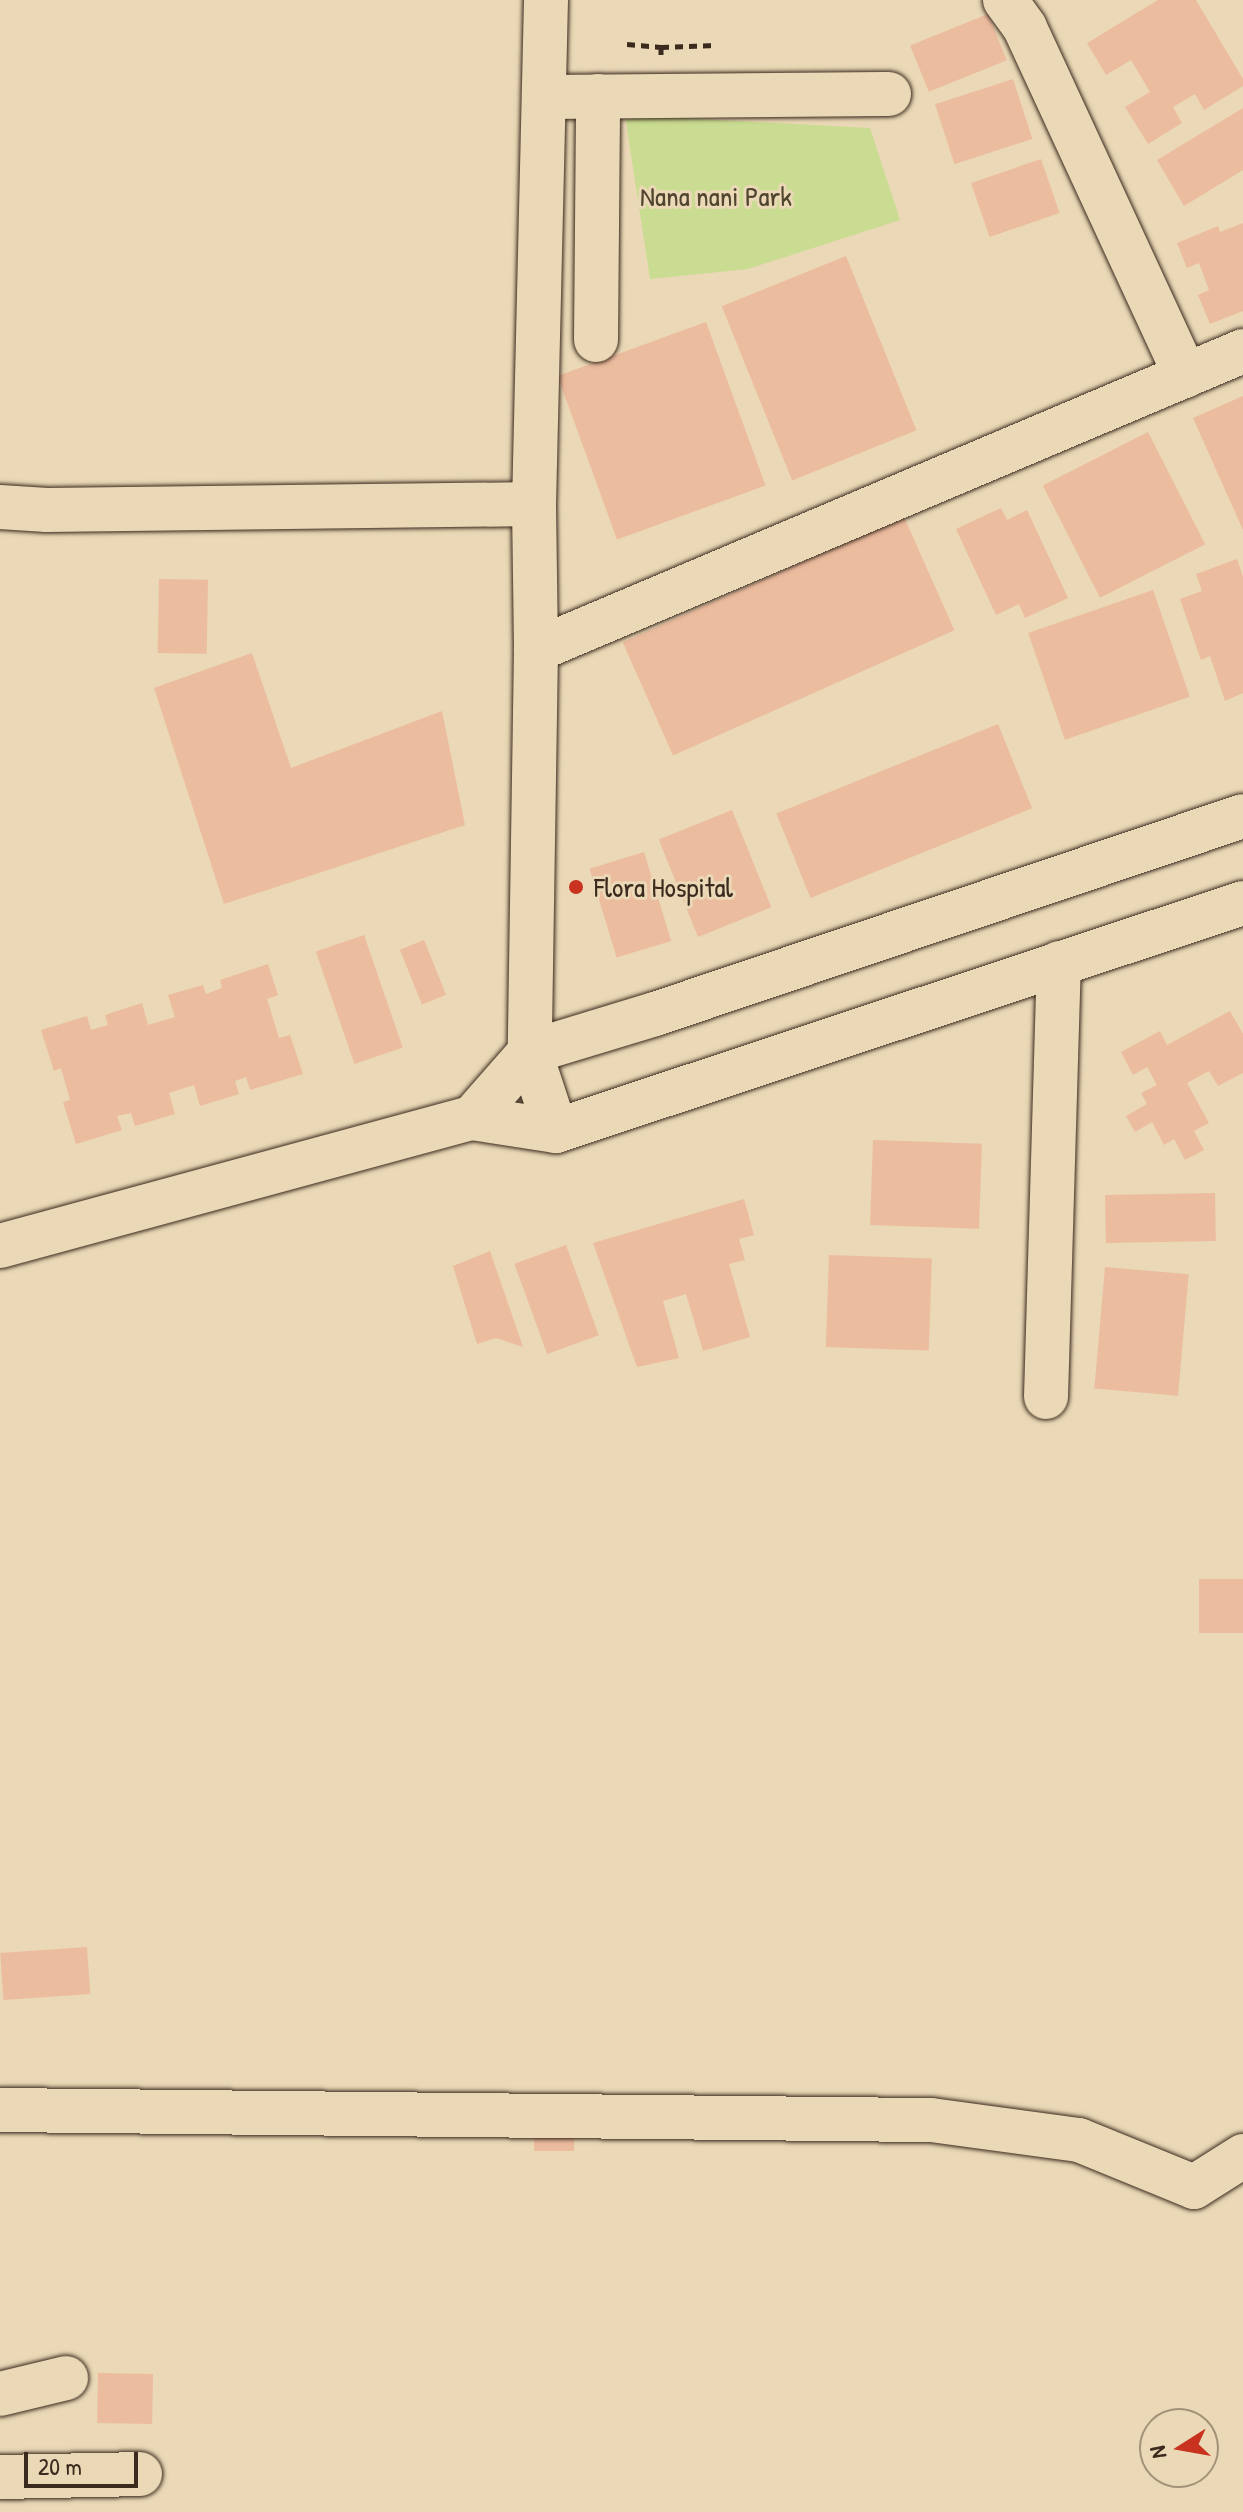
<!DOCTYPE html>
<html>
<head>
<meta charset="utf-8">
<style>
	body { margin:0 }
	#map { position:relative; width:1243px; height:2512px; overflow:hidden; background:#ead8b6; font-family:"Patrick Hand",sans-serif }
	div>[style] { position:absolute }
	.green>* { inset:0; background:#cadc91 }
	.building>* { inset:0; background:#ecbc9f; transform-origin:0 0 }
	.path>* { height:5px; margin-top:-2.5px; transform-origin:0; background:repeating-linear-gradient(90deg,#3b2a1e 0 8px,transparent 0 14px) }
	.roads { filter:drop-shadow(0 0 2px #3b2a1e) drop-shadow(0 0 2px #3b2a1e) }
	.minor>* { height:44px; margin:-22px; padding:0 22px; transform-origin:22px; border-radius:22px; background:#ead8b6 }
	.dots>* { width:22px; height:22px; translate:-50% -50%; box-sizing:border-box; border:4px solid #ead8b6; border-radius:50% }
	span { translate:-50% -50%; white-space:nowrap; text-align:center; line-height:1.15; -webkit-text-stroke:6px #ead8b6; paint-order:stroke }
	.park-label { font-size:28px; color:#50452f }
	.poi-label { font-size:28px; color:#3b2a1e }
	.left { translate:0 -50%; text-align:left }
	.north { position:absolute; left:1139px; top:2408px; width:80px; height:80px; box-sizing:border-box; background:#ead8b6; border:2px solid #a49279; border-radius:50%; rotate:259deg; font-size:22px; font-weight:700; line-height:32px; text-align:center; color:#3b2a1e }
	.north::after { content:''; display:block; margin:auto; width:28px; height:36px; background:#c8321e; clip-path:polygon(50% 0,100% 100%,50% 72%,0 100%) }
	.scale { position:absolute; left:24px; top:2452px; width:114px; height:36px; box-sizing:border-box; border:4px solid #3b2a1e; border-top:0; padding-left:10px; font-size:24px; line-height:28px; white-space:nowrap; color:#3b2a1e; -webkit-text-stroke:6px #ead8b6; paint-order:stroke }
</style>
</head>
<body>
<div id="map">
	<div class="green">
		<div style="clip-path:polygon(625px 115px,870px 128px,900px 220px,748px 269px,650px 279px)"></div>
	</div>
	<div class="building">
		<div style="clip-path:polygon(1158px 0,1196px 0,1243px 79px,1243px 86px,1204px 110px,1195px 94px,1173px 107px,1182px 123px,1148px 144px,1125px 107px,1150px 92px,1131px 60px,1106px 75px,1087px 43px)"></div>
		<div style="left:988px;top:14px;width:50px;height:84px;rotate:68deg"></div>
		<div style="left:1013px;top:79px;width:63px;height:82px;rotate:72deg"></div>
		<div style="clip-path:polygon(1243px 108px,1243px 170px,1184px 206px,1157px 160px)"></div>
		<div style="left:1041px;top:159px;width:57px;height:74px;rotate:71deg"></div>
		<div style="clip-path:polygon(1243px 223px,1243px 311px,1210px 324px,1198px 295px,1209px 290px,1199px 263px,1187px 268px,1177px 243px,1218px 226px,1220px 232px)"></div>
		<div style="left:846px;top:256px;width:188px;height:134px;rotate:68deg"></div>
		<div style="left:706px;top:322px;width:174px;height:158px;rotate:70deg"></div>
		<div style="clip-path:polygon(1243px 396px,1243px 530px,1193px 418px)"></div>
		<div style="left:1148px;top:432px;width:126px;height:118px;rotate:63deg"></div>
		<div style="clip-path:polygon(1001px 508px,1007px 520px,1027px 510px,1068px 598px,1025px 618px,1019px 604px,996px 615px,956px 529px)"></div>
		<div style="left:904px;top:517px;width:124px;height:308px;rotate:66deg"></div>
		<div style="clip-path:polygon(1237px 559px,1243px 577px,1243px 693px,1225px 701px,1210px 656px,1201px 660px,1180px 599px,1202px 591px,1196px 574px)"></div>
		<div style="left:159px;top:579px;width:49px;height:74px;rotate:1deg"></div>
		<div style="left:1153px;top:590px;width:113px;height:132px;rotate:71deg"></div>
		<div style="clip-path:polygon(252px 653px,291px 768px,442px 711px,465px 825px,224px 904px,154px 688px)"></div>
		<div style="left:998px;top:724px;width:91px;height:239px;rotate:68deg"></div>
		<div style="left:732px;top:810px;width:105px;height:79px;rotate:68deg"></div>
		<div style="left:644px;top:852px;width:93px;height:57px;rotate:73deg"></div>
		<div style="left:364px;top:935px;width:119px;height:51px;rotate:71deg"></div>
		<div style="left:424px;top:940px;width:59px;height:26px;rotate:68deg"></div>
		<div style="clip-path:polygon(268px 964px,278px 995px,267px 999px,279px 1038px,290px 1035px,303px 1074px,250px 1090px,246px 1077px,235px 1081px,239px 1094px,200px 1106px,194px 1085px,169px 1093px,175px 1114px,135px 1126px,131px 1113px,117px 1116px,122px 1130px,76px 1144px,63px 1102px,70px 1100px,61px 1068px,54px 1071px,41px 1030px,87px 1016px,91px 1030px,108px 1025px,105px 1015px,142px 1003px,148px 1025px,175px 1017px,168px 995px,203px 985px,206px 994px,222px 988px,220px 980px)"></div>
		<div style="clip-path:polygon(1230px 1011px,1243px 1034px,1243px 1073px,1218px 1086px,1209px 1071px,1187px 1083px,1209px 1123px,1194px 1131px,1204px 1150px,1185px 1160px,1174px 1139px,1164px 1145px,1152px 1122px,1135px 1132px,1126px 1116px,1147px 1104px,1141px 1093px,1157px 1085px,1147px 1067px,1133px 1075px,1121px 1052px,1160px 1031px,1167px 1045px)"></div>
		<div style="left:873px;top:1140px;width:109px;height:85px;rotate:2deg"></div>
		<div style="left:1215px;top:1193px;width:48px;height:110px;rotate:89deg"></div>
		<div style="clip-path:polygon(744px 1199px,754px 1235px,739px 1239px,745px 1260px,729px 1264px,750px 1337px,703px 1351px,686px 1294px,663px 1301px,679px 1358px,637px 1367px,593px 1243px)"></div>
		<div style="left:566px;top:1245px;width:96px;height:55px;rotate:70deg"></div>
		<div style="clip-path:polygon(490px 1251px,523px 1347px,496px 1338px,477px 1344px,453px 1266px)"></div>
		<div style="left:829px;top:1255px;width:103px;height:92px;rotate:2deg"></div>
		<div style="left:1105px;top:1267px;width:84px;height:122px;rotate:5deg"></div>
		<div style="left:1199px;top:1579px;width:44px;height:54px"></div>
		<div style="left:87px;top:1947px;width:47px;height:87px;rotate:86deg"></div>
		<div style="left:574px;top:2130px;width:21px;height:40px;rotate:90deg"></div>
		<div style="left:98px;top:2373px;width:55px;height:50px;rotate:1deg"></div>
	</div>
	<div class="path">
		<div style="left:627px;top:44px;width:34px;rotate:5deg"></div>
		<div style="left:661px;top:47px;width:8px;rotate:90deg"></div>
		<div style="left:661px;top:47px;width:55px;rotate:-2.1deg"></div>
	</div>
	<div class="roads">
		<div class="minor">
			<div style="left:546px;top:0;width:504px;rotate:91.36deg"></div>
			<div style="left:534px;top:504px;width:146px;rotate:89.2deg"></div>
			<div style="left:536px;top:650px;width:402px;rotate:90.9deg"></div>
			<div style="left:530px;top:1052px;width:83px;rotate:71.8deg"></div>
			<div style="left:1005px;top:0;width:34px;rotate:54deg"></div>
			<div style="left:1025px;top:28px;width:383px;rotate:65.2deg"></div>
			<div style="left:544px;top:97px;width:345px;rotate:-0.5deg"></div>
			<div style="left:596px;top:340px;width:244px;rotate:-89.5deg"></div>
			<div style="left:0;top:507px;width:47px;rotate:3.7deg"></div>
			<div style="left:47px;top:510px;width:487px;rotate:-0.7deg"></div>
			<div style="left:536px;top:650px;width:768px;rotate:-22.92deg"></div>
			<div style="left:472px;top:1118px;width:88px;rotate:-48.7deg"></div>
			<div style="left:530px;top:1052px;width:131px;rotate:-16.9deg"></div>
			<div style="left:655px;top:1014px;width:620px;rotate:-18.61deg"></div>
			<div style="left:0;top:1246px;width:489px;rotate:-15.2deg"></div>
			<div style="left:472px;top:1118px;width:85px;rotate:8.8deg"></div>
			<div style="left:556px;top:1131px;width:724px;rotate:-18.36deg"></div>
			<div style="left:1046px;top:1397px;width:434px;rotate:-88.3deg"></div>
			<div style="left:0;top:2110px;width:931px;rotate:0.62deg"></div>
			<div style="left:931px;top:2120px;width:149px;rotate:7.7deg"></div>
			<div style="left:1079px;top:2140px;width:124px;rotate:22.2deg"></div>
			<div style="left:1194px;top:2187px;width:58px;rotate:-32.3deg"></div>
			<div style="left:0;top:2394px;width:68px;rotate:-13.6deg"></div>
			<div style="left:0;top:2477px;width:140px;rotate:-1.2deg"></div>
		</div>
	</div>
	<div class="dots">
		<div style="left:576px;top:887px;background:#c8321e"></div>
	</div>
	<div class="park-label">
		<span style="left:716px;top:196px">Nana nani Park</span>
	</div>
	<div class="poi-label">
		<span class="left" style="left:594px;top:887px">Flora Hospital</span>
	</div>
	<div class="north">N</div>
	<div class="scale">20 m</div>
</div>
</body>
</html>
